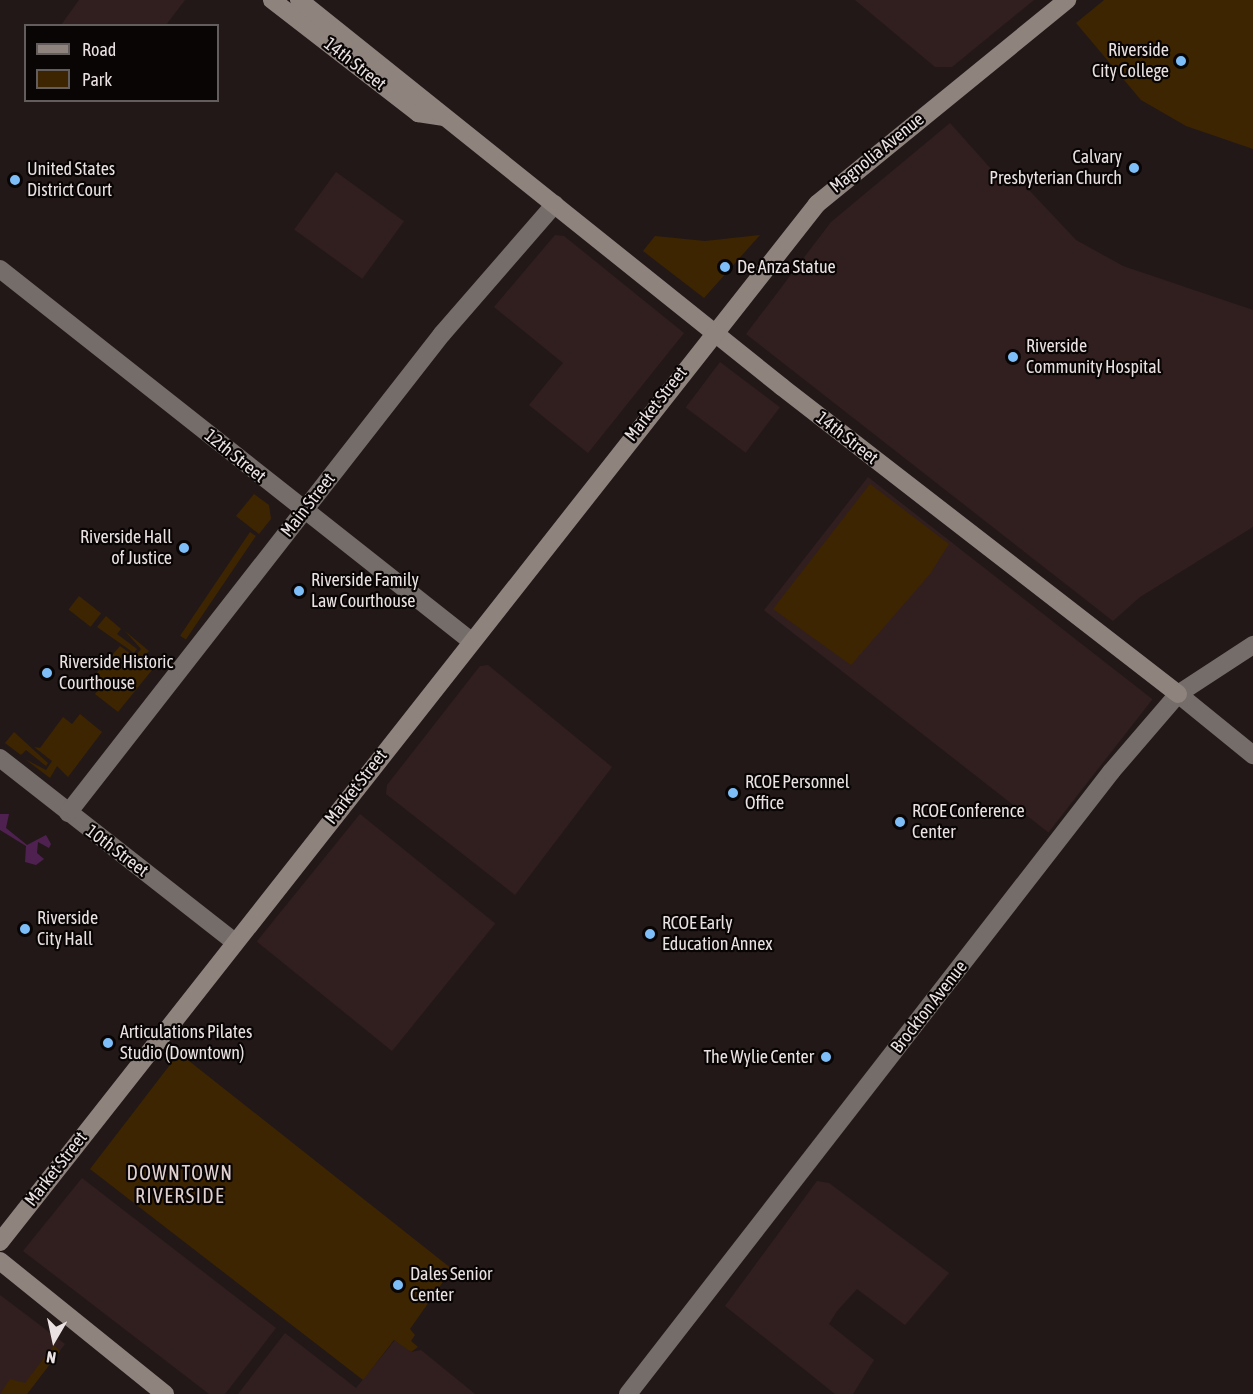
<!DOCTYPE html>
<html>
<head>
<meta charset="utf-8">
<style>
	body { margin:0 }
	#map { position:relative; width:1253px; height:1394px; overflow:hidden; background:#231818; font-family:"Asap Condensed",sans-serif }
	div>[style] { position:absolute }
	.built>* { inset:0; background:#311f1f; transform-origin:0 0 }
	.green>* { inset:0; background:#3d2502; transform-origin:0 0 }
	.water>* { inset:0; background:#4f2150 }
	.secondary>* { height:18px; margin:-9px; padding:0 9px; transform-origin:9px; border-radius:9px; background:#756d69 }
	.primary>* { height:18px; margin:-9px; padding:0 9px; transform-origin:9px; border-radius:9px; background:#8f837e }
	.dots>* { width:16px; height:16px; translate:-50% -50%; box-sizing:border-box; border:3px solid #090505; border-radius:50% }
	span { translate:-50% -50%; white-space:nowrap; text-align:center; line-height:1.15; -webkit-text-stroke:4.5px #090505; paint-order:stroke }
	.poi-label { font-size:18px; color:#eae2e2 }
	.right { translate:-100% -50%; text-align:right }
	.left { translate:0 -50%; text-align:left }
	.street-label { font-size:18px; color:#eae2e2 }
	.neighbourhood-label { font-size:20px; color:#e2d1d1; letter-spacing:1.5px }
	.legend { position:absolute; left:24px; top:24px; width:195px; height:78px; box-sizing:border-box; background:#090505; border:2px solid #635d5d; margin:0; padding:8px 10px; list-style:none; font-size:18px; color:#eae2e2 }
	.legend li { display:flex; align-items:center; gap:12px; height:30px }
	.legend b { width:30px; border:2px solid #635d5d }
	.north { position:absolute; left:24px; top:1310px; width:60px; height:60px; -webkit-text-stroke:4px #090505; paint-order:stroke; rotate:189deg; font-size:16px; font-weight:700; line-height:24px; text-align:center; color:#eae2e2 }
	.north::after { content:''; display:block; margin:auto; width:21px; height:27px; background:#eae2e2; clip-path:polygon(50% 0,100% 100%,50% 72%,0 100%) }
</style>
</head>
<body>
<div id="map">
	<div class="built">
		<div style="clip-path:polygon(79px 0,185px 0,166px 25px,61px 25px)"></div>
		<div style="clip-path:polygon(855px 0,1034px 0,952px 67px,935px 67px)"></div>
		<div style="clip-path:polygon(950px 123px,1000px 179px,1012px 172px,1076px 240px,1123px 266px,1253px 310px,1253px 527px,1140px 597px,1113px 621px,746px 334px,831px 222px)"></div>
		<div style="left:336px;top:172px;width:84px;height:71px;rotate:36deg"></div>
		<div style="clip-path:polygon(555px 235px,564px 236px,684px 333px,588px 453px,529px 405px,563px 363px,494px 307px)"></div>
		<div style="left:720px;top:362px;width:75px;height:57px;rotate:37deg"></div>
		<div style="left:868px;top:477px;width:361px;height:169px;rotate:38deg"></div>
		<div style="clip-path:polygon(488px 665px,612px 767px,515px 895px,386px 794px,387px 785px,480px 666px)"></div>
		<div style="left:360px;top:814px;width:174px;height:164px;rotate:39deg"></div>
		<div style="clip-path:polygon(82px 1178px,276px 1328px,225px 1394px,209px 1394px,23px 1251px)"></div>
		<div style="clip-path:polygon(817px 1181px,829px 1183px,949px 1273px,905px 1325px,857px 1289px,837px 1311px,829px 1324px,874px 1360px,853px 1394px,835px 1394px,725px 1306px)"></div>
		<div style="clip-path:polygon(0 1295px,65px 1344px,27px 1394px,0 1394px)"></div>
		<div style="clip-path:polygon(285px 1333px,356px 1388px,395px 1340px,411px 1352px,421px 1350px,475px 1394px,238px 1394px)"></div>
	</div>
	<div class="green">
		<div style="clip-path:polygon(1104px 0,1253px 0,1253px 149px,1186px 126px,1141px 100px,1076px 23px)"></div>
		<div style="clip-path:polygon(760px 235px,704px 298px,643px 251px,655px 236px,705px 241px)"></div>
		<div style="clip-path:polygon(870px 484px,949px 544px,930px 574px,851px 665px,773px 609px)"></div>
		<div style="clip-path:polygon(254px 494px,269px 505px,271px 519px,259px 534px,236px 516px)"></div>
		<div style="left:250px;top:532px;width:7px;height:125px;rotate:34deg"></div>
		<div style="left:79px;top:596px;width:28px;height:17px;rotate:38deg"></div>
		<div style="clip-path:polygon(106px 616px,121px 629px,117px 634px,137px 649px,134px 653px,97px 627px)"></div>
		<div style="clip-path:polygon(125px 631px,149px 651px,138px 662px,152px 670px,118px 712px,95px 694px,102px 685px,93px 677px,120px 646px,135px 657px,141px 649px)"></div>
		<div style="clip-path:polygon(80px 714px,102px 732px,68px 777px,57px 766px,50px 778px,25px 759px,46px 770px,52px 761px,34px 747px,40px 748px,63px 717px,72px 724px)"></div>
		<div style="clip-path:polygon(14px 732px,48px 763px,46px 766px,26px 750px,21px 755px,5px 743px)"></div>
		<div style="clip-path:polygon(179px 1053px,452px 1269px,410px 1329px,415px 1335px,411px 1341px,418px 1347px,411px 1352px,394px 1340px,363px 1380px,90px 1169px)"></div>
		<div style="clip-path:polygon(54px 1345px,60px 1351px,27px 1394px,0 1394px,10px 1379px,25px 1383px)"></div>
	</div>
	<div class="water">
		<div style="clip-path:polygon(0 814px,9px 814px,6px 828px,27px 845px,46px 835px,51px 844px,49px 848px,38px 842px,37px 853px,44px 859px,36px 865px,25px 862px,26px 846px,0 830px)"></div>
	</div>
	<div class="secondary">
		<div style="left:0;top:269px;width:600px;rotate:38.3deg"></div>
		<div style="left:1178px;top:694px;width:97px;rotate:39.1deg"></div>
		<div style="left:0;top:758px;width:298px;rotate:38.1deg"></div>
		<div style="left:68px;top:813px;width:608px;rotate:-52.02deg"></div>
		<div style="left:442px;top:334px;width:172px;rotate:-49deg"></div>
		<div style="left:628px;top:1394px;width:788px;rotate:-52.17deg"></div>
		<div style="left:1111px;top:772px;width:103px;rotate:-49.3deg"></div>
		<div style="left:1178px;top:694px;width:90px;rotate:-33.2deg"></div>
	</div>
	<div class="primary">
		<div style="left:272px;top:0;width:185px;rotate:37.7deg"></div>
		<div style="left:418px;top:113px;width:25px;rotate:9deg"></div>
		<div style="left:299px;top:0;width:619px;rotate:38.7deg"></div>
		<div style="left:782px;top:387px;width:501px;rotate:37.78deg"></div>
		<div style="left:0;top:1242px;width:1321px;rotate:-51.79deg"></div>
		<div style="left:817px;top:204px;width:323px;rotate:-39.2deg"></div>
		<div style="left:0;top:1261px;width:212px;rotate:38.9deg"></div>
	</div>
	<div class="dots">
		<div style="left:1181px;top:61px;background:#7dbef9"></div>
		<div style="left:1134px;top:168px;background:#7dbef9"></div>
		<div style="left:15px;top:180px;background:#7dbef9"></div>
		<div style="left:725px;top:267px;background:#7dbef9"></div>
		<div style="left:1013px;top:357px;background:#7dbef9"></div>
		<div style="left:184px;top:548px;background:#7dbef9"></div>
		<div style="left:299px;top:591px;background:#7dbef9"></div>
		<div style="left:47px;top:673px;background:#7dbef9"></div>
		<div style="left:733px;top:793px;background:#7dbef9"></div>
		<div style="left:900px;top:822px;background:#7dbef9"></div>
		<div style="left:25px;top:929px;background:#7dbef9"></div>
		<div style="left:650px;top:934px;background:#7dbef9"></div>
		<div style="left:108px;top:1043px;background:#7dbef9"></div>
		<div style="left:826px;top:1057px;background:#7dbef9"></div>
		<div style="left:398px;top:1285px;background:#7dbef9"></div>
	</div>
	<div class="poi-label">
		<span class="right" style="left:1169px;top:61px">Riverside<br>City College</span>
		<span class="right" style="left:1122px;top:168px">Calvary<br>Presbyterian Church</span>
		<span class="left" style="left:27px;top:180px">United States<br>District Court</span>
		<span class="left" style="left:737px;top:267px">De Anza Statue</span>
		<span class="left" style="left:1026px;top:357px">Riverside<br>Community Hospital</span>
		<span class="right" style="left:172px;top:548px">Riverside Hall<br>of Justice</span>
		<span class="left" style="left:311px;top:591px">Riverside Family<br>Law Courthouse</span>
		<span class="left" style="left:59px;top:673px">Riverside Historic<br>Courthouse</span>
		<span class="left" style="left:745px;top:793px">RCOE Personnel<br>Office</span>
		<span class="left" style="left:912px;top:822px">RCOE Conference<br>Center</span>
		<span class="left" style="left:37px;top:929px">Riverside<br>City Hall</span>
		<span class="left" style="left:662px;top:934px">RCOE Early<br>Education Annex</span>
		<span class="left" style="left:120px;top:1043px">Articulations Pilates<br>Studio (Downtown)</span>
		<span class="right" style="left:814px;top:1057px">The Wylie Center</span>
		<span class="left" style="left:410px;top:1285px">Dales Senior<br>Center</span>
	</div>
	<div class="street-label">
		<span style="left:355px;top:64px;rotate:38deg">14th Street</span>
		<span style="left:877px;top:153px;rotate:-39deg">Magnolia Avenue</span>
		<span style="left:656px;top:404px;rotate:-52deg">Market Street</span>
		<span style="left:847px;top:438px;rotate:38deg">14th Street</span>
		<span style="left:235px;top:456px;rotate:39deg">12th Street</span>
		<span style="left:308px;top:505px;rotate:-52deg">Main Street</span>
		<span style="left:356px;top:787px;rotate:-52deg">Market Street</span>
		<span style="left:117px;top:851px;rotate:37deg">10th Street</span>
		<span style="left:929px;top:1007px;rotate:-52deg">Brockton Avenue</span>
		<span style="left:56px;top:1169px;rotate:-52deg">Market Street</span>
	</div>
	<div class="neighbourhood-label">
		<span style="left:180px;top:1184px">DOWNTOWN<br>RIVERSIDE</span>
	</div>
	<ul class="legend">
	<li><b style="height:8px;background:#8f837e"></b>Road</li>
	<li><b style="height:16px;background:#3d2502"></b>Park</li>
	</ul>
	<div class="north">N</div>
</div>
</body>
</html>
